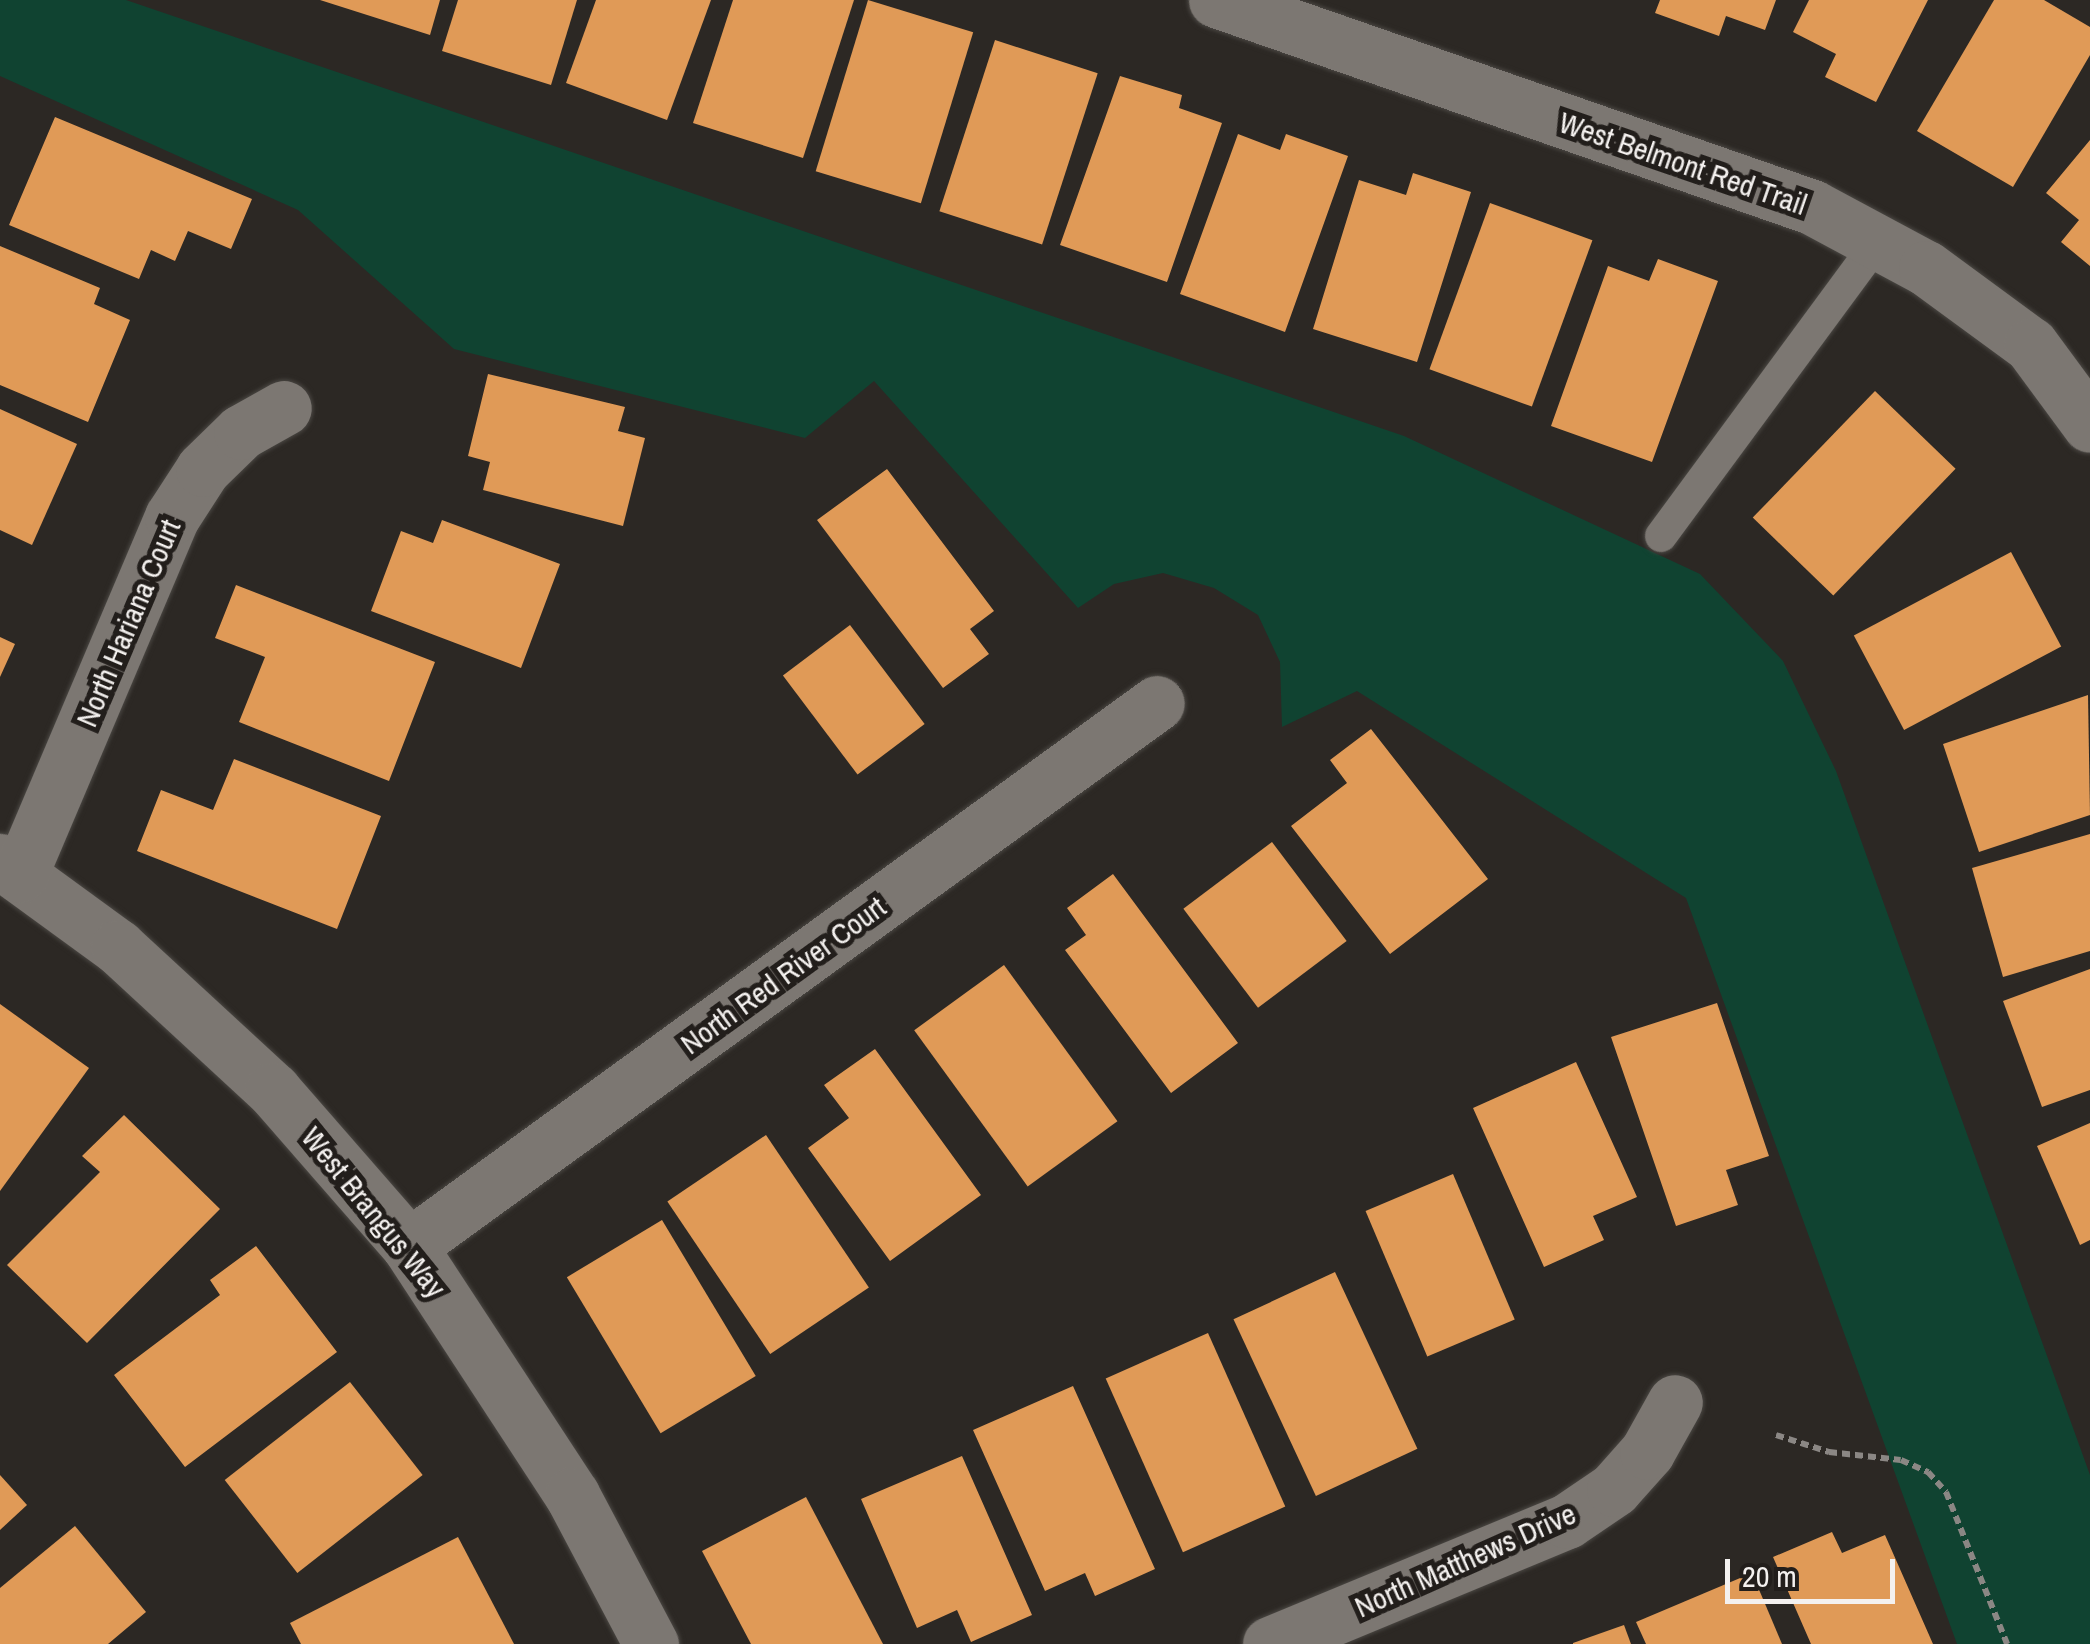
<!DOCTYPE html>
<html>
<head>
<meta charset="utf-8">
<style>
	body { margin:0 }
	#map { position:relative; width:2090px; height:1644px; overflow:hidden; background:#2c2824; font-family:"Archivo Narrow",sans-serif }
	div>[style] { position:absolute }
	.green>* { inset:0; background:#104331 }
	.building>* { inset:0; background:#e09a57; transform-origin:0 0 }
	.path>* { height:6px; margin-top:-3px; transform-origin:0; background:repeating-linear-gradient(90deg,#8b8784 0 8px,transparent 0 13px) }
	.roads { filter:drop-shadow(0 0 2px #4a4743) drop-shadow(0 0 2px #4a4743) }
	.lane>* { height:32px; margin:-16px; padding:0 16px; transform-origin:16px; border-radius:16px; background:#7c7772 }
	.street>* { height:55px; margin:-27.5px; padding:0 27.5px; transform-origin:27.5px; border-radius:27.5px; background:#7c7772 }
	span { translate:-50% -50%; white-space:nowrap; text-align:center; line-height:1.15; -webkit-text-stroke:10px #221e1b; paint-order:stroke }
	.street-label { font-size:30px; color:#f4f1ef }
	.scale { position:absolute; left:1725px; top:1559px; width:170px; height:45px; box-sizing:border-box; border:5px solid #f4f1ef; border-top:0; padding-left:12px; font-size:30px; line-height:35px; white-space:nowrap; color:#f4f1ef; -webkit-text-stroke:8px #221e1b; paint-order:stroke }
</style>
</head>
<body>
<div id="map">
	<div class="green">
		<div style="clip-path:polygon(0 0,126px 0,1404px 436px,1700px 574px,1783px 661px,1836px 771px,2090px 1475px,2090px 1644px,1957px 1644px,1686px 898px,1357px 691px,1282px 727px,1280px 662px,1258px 615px,1214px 588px,1163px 573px,1114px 584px,1078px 608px,874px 381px,805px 438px,454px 349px,298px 210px,0 76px)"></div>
	</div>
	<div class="building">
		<div style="clip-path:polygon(320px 0,440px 0,430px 35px)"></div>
		<div style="clip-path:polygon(458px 0,577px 0,551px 85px,442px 51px)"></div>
		<div style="clip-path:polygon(596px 0,711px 0,667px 120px,566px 83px)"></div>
		<div style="clip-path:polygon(733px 0,854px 0,803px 158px,693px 123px)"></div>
		<div style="left:868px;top:0;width:110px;height:179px;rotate:17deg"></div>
		<div style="clip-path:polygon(1660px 0,1776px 0,1765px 30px,1726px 16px,1719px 36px,1655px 13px)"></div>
		<div style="clip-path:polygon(1809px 0,1928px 0,1876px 102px,1825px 77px,1836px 54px,1793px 32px)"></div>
		<div style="clip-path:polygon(1994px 0,2044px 0,2090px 27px,2090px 55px,2013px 187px,1917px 131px)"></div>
		<div style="left:995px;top:40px;width:108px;height:180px;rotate:18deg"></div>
		<div style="clip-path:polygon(1120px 76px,1182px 95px,1179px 108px,1222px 123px,1167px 282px,1060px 245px)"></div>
		<div style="clip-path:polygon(55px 117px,252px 199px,231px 249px,188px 231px,175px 261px,151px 250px,139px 279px,9px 225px)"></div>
		<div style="clip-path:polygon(1238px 134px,1280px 150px,1286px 134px,1348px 156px,1285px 332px,1180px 294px)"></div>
		<div style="clip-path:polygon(2090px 140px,2090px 266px,2061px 242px,2079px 220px,2046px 193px)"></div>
		<div style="clip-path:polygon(1413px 173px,1471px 192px,1417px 362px,1313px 329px,1359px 180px,1406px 195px)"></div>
		<div style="left:1490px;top:203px;width:109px;height:177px;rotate:20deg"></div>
		<div style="clip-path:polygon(0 246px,100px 288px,94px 304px,130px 320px,88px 422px,0 385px)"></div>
		<div style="clip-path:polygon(1658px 259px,1718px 281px,1652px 462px,1551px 426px,1608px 266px,1649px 281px)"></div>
		<div style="clip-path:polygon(488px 374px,625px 407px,618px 431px,645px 438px,623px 526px,483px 490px,490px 462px,468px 456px)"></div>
		<div style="left:1875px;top:391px;width:112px;height:176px;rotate:44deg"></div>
		<div style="clip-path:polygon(0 409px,77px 444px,32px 545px,0 530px)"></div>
		<div style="clip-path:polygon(887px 469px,994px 611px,970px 629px,989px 654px,943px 688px,817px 520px)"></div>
		<div style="clip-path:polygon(442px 520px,560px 564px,521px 668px,371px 611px,401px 531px,433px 543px)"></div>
		<div style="left:2011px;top:552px;width:107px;height:178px;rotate:62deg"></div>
		<div style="clip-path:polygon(236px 585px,435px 662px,389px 781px,239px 722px,265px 657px,215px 638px)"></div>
		<div style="left:850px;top:625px;width:124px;height:84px;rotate:53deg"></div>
		<div style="clip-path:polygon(0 637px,15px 644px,0 677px)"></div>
		<div style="clip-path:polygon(2088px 695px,2090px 815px,1979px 852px,1943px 744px)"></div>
		<div style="clip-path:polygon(1371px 729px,1488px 879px,1390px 954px,1291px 826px,1347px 783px,1330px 760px)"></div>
		<div style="clip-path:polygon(234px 759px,381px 816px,337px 929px,137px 851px,161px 790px,213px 810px)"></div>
		<div style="clip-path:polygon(2090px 834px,2090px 951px,2003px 977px,1972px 868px)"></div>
		<div style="left:1272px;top:842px;width:124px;height:111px;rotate:53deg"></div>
		<div style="clip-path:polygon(1113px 874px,1238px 1043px,1171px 1093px,1065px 950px,1086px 935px,1067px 908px)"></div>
		<div style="left:1004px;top:965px;width:193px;height:111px;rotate:54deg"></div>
		<div style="clip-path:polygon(2090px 969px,2090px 1090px,2042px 1107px,2003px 1001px)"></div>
		<div style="clip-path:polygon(1717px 1003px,1769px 1156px,1726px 1170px,1738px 1205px,1676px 1226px,1611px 1037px)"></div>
		<div style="clip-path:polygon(0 1004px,89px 1068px,0 1191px)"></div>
		<div style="clip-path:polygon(875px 1049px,981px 1195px,890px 1261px,808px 1148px,849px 1118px,824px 1085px)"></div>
		<div style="clip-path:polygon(1576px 1062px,1637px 1197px,1593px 1216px,1604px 1240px,1544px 1267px,1473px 1108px)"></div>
		<div style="clip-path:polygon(124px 1115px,220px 1209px,87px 1343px,7px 1265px,100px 1172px,82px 1156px)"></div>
		<div style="clip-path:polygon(2090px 1123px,2090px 1240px,2080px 1245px,2037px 1146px)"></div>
		<div style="left:766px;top:1135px;width:184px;height:119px;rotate:56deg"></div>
		<div style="left:1453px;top:1174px;width:158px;height:95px;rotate:67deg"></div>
		<div style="left:662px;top:1220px;width:182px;height:111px;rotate:59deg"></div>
		<div style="clip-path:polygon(256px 1246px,337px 1352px,185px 1467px,114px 1375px,220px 1295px,210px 1280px)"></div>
		<div style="left:1335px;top:1272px;width:195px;height:112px;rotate:65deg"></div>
		<div style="left:1208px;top:1333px;width:190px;height:112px;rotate:66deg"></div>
		<div style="left:350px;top:1382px;width:118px;height:159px;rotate:52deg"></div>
		<div style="clip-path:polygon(1073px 1386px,1155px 1569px,1095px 1596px,1085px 1573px,1045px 1591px,973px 1430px)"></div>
		<div style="clip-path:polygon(962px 1456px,1032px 1615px,971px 1642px,957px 1610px,917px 1628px,861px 1499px)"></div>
		<div style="clip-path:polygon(0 1475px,27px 1505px,0 1530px)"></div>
		<div style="clip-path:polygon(806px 1497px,883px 1644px,751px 1644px,702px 1551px)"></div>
		<div style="clip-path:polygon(75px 1526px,146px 1612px,108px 1644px,0 1644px,0 1588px)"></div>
		<div style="clip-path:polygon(1832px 1532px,1842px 1553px,1885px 1535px,1933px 1644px,1811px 1644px,1773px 1557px)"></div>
		<div style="clip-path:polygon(458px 1537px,514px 1644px,301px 1644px,290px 1623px)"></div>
		<div style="clip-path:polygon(1752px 1573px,1782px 1644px,1646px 1644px,1636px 1622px)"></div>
		<div style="clip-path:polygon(1624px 1625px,1631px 1644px,1573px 1644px,1573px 1643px)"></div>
	</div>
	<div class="path">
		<div style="left:1776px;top:1435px;width:56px;rotate:17.8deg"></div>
		<div style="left:1829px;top:1452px;width:72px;rotate:6.3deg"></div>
		<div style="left:1901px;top:1460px;width:30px;rotate:24deg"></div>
		<div style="left:1928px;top:1472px;width:27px;rotate:48deg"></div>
		<div style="left:1946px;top:1492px;width:164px;rotate:68.1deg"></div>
	</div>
	<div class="roads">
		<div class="lane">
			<div style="left:1661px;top:536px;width:365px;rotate:-53.6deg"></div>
		</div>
		<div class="street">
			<div style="left:1216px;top:0;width:631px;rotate:19.15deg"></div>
			<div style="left:1812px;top:207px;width:129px;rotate:28.2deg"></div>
			<div style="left:1926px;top:268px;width:130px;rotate:36.3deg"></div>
			<div style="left:2031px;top:345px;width:99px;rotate:53.6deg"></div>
			<div style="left:0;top:861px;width:146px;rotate:36.1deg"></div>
			<div style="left:118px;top:947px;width:211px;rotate:42.7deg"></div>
			<div style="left:273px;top:1090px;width:207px;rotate:48.9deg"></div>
			<div style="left:409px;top:1246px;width:298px;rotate:56.8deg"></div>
			<div style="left:572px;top:1495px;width:169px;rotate:62.1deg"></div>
			<div style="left:20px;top:875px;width:389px;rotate:-67deg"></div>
			<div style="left:172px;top:517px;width:57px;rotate:-57.1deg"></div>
			<div style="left:203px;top:469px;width:53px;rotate:-44.2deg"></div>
			<div style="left:241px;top:432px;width:49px;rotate:-29.2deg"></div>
			<div style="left:409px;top:1246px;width:924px;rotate:-35.98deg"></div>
			<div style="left:1270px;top:1644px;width:321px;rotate:-22.5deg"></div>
			<div style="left:1567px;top:1521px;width:57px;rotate:-34.2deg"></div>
			<div style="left:1614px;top:1489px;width:50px;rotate:-48.3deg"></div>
			<div style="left:1647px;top:1452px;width:57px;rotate:-60.8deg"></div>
		</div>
	</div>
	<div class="street-label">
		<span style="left:1683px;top:163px;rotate:19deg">West Belmont Red Trail</span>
		<span style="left:128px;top:623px;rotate:-67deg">North Hariana Court</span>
		<span style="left:783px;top:975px;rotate:-36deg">North Red River Court</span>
		<span style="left:374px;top:1212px;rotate:51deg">West Brangus Way</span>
		<span style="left:1465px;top:1560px;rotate:-24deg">North Matthews Drive</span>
	</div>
	<div class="scale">20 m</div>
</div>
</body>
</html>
